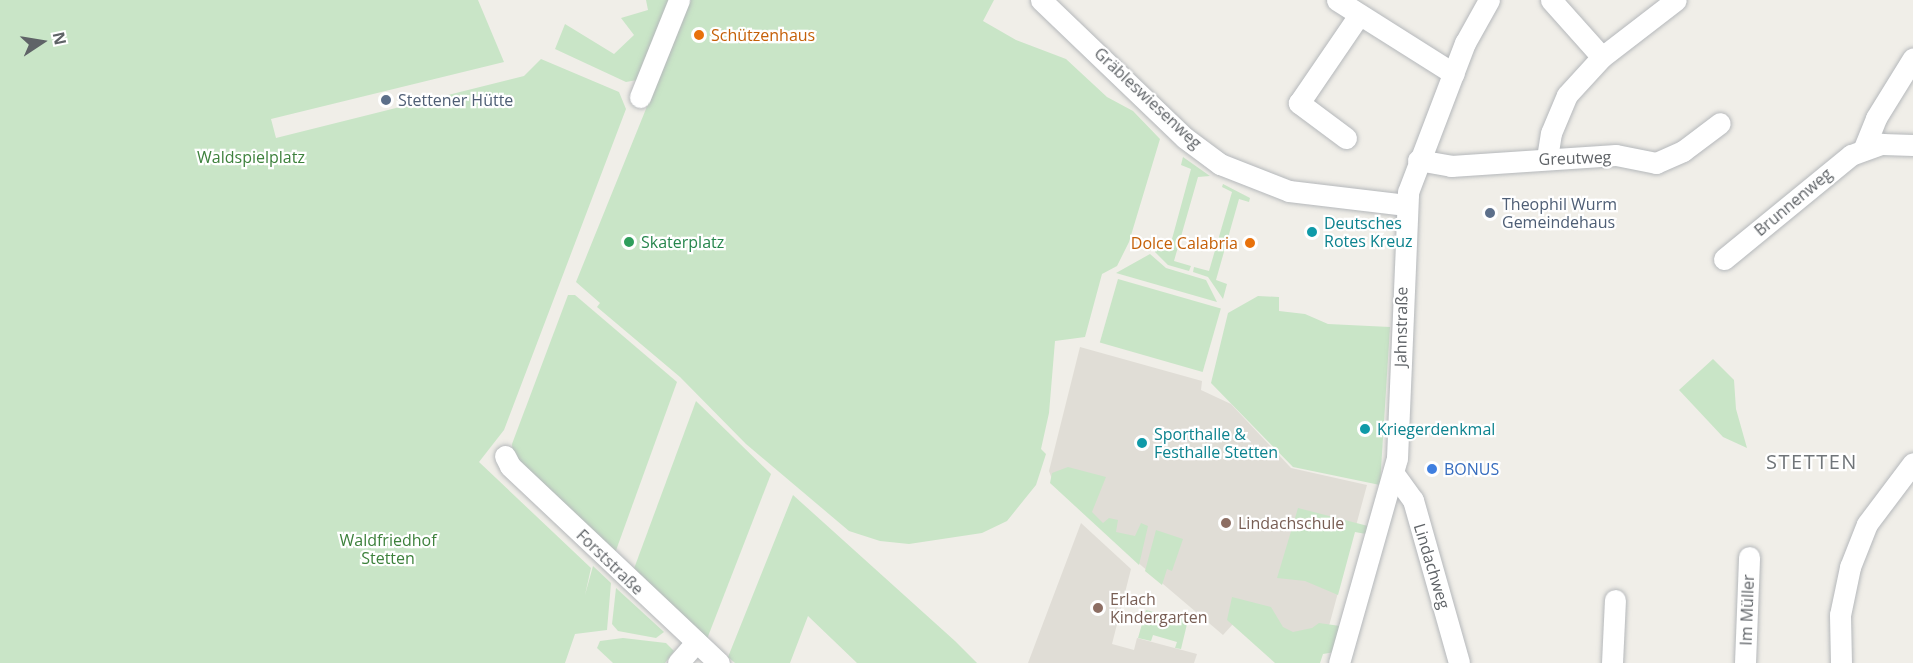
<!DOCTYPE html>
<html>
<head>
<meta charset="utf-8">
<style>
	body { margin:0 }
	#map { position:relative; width:1913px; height:663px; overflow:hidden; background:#f0eee8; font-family:"Open Sans",sans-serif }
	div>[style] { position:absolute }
	.education>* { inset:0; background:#e0ddd6 }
	.green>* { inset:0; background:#c9e5c7; transform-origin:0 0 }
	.roads { filter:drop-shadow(0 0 2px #b5b8bb) drop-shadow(0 0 2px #b5b8bb) }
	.minor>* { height:21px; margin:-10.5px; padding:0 10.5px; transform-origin:10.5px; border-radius:10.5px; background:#fff }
	.dots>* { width:16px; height:16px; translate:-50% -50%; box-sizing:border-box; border:3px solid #fff; border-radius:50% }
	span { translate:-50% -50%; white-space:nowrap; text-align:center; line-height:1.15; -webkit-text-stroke:4.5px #fff; paint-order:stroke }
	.food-label { font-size:16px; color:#c56008 }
	.left { translate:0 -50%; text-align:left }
	.right { translate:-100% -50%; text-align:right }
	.street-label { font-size:16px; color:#5f6367 }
	.service-label { font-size:16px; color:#4e5e75 }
	.park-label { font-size:16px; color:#3d813c }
	.culture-label { font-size:16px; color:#0d838f }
	.leisure-label { font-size:16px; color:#27864d }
	.shop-label { font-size:16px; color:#366cbe }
	.education-label { font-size:16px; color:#785e54 }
	.quarter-label { font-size:20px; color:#707579; letter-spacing:1.5px }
	.north { position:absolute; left:12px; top:12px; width:60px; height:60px; -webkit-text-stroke:4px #fff; paint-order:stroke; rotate:78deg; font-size:16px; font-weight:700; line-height:24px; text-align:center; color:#5f6367 }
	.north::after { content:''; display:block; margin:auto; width:21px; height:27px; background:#5f6367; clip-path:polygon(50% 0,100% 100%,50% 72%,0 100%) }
</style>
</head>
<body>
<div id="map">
	<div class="education">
		<div style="clip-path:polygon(1080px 347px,1202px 381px,1201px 390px,1231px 404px,1291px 468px,1367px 485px,1319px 663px,1233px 624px,1223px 635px,1136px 561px,1053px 482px,1049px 471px)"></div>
		<div style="clip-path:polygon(1081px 523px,1131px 569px,1112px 644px,1134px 650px,1137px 638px,1197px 654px,1194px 663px,1028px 663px)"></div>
	</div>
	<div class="green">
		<div style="clip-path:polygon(0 0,478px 0,504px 62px,271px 119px,276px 138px,524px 76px,541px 59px,619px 92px,626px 109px,504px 430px,479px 462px,591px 568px,585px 595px,593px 566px,611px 583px,607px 630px,575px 634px,565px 663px,0 663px)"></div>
		<div style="clip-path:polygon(646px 0,672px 0,637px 80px,626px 82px,555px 49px,565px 24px,614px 54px,634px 35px,621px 18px,648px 10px)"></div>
		<div style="clip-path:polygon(690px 0,994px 0,983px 21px,1016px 40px,1066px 59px,1107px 97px,1133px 111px,1160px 139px,1129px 242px,1117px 266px,1102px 274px,1085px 337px,1055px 341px,1049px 413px,1041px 449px,1046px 454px,1036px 485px,1007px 521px,982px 533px,909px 544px,880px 541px,849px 531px,746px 444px,680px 377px,597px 307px,600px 303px,576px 282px)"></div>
		<div style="clip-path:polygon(1183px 157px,1210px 176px,1198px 177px,1174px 261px,1191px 266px,1189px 271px,1168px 265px,1155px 252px,1156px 247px,1169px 250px,1191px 169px,1181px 165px)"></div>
		<div style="clip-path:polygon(1223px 184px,1250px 198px,1249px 202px,1239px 199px,1216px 280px,1227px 284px,1223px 299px,1208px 277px,1193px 272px,1194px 267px,1209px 271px,1232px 192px,1222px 187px)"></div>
		<div style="clip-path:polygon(1150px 254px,1166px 268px,1206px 280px,1217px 302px,1116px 273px)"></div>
		<div style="left:1118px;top:279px;width:107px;height:66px;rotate:16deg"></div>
		<div style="clip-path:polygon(568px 295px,575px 295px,677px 382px,614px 556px,513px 459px,512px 444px)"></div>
		<div style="clip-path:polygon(1258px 296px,1279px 297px,1279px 311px,1305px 314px,1328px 324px,1390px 327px,1380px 485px,1293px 467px,1211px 383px,1228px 313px)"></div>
		<div style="clip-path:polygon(1713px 359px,1734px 380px,1736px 409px,1747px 448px,1723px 437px,1679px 390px)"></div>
		<div style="clip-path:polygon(696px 401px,771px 474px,707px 639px,632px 574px)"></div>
		<div style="clip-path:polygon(1068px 467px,1106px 477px,1092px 512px,1103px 523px,1109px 518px,1118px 520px,1116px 532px,1135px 536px,1141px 523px,1148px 526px,1139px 565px,1050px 483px,1052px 473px)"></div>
		<div style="clip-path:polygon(793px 495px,955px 641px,977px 663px,857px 663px,808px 616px,790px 663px,735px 663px,728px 657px)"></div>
		<div style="clip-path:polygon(1298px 508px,1368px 526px,1366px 534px,1355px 532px,1338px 595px,1305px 581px,1277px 578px)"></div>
		<div style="clip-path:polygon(1156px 530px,1183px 539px,1172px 571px,1167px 569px,1162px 585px,1145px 571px)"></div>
		<div style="clip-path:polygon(616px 588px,664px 632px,656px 638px,618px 631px,612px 624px)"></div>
		<div style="clip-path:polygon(1232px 597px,1271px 607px,1283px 627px,1293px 632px,1312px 628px,1319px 623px,1340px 626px,1335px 652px,1323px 654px,1320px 663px,1275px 663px,1227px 620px)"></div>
		<div style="clip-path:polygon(1146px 610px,1188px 620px,1181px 649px,1175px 648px,1177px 642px,1153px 635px,1151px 641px,1138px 638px)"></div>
		<div style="clip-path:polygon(623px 638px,666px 643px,674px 651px,665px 663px,613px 663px,597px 648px,600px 641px)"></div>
	</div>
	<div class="roads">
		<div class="minor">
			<div style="left:1041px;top:0;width:199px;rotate:43.8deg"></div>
			<div style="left:1185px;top:138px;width:44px;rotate:36.6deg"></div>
			<div style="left:1220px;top:164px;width:74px;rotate:21.4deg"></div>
			<div style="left:1289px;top:191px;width:118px;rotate:6.8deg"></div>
			<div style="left:1337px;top:0;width:138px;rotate:32.3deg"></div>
			<div style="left:1551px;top:0;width:76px;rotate:48.2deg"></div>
			<div style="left:640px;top:97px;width:105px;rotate:-68.1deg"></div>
			<div style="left:1346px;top:138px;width:59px;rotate:-143.3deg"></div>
			<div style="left:1299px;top:103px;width:107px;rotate:-55.7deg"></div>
			<div style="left:1864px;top:148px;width:32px;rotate:-68deg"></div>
			<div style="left:1876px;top:118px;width:70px;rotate:-58.3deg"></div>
			<div style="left:1547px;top:158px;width:25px;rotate:-81deg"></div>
			<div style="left:1551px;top:133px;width:41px;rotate:-67.2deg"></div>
			<div style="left:1567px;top:95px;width:52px;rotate:-47.4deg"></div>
			<div style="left:1602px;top:57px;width:93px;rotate:-37.6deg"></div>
			<div style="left:1418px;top:160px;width:34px;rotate:10deg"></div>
			<div style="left:1451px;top:166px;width:165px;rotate:-3.8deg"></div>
			<div style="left:1616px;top:155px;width:41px;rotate:11.3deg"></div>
			<div style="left:1656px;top:163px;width:30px;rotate:-24deg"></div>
			<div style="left:1683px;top:151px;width:46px;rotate:-37.1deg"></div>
			<div style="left:1724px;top:259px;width:164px;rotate:-39.3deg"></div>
			<div style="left:1851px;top:155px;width:33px;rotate:-20deg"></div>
			<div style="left:1882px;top:144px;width:31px;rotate:2deg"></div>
			<div style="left:505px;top:456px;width:11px;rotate:63deg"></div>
			<div style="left:510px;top:466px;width:287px;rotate:43.3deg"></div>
			<div style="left:1394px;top:474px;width:32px;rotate:54deg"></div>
			<div style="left:1413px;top:500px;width:169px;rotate:74.2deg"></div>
			<div style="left:678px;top:663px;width:28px;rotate:-49deg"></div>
			<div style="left:1339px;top:663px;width:213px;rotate:-74.2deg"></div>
			<div style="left:1397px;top:458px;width:266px;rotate:-87.6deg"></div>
			<div style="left:1408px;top:192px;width:160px;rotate:-69.1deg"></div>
			<div style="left:1465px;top:43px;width:49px;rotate:-60.8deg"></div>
			<div style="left:1612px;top:663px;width:63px;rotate:-87.3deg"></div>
			<div style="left:1745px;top:663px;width:106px;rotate:-87.8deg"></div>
			<div style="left:1841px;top:663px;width:48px;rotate:-91.2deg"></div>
			<div style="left:1840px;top:615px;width:49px;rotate:-78.2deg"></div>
			<div style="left:1850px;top:567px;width:46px;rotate:-68.4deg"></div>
			<div style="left:1867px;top:524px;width:76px;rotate:-53deg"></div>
		</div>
	</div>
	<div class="dots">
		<div style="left:699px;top:35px;background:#e8710a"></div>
		<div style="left:386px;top:100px;background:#5c6f8a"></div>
		<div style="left:1490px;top:213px;background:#5c6f8a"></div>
		<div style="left:1312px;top:232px;background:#0f9aa8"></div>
		<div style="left:629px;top:242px;background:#2e9e5b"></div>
		<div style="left:1250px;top:243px;background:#e8710a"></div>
		<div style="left:1365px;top:429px;background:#0f9aa8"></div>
		<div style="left:1142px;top:443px;background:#0f9aa8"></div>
		<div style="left:1432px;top:469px;background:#3f7fe0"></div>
		<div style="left:1226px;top:523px;background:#8d6e63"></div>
		<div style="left:1098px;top:608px;background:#8d6e63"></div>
	</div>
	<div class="food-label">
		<span class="left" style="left:711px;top:35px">Schützenhaus</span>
		<span class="right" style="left:1238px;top:243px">Dolce Calabria</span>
	</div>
	<div class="street-label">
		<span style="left:1148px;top:98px;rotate:43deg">Gräbleswiesenweg</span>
		<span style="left:1575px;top:158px;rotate:-2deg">Greutweg</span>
		<span style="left:1793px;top:202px;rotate:-40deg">Brunnenweg</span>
		<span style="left:1401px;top:327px;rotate:-89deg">Jahnstraße</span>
		<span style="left:610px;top:562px;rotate:44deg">Forststraße</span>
		<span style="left:1432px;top:566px;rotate:73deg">Lindachweg</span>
		<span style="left:1747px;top:610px;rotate:-88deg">Im Müller</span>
	</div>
	<div class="service-label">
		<span class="left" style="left:398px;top:100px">Stettener Hütte</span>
		<span class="left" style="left:1502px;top:213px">Theophil Wurm<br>Gemeindehaus</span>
	</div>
	<div class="park-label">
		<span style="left:251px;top:157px">Waldspielplatz</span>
		<span style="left:388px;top:549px">Waldfriedhof<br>Stetten</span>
	</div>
	<div class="culture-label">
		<span class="left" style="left:1324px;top:232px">Deutsches<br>Rotes Kreuz</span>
		<span class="left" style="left:1377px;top:429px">Kriegerdenkmal</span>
		<span class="left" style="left:1154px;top:443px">Sporthalle &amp;<br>Festhalle Stetten</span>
	</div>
	<div class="leisure-label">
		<span class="left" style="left:641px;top:242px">Skaterplatz</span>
	</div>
	<div class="shop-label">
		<span class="left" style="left:1444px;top:469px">BONUS</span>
	</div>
	<div class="education-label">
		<span class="left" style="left:1238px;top:523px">Lindachschule</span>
		<span class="left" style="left:1110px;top:608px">Erlach<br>Kindergarten</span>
	</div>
	<div class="quarter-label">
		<span style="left:1812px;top:461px">STETTEN</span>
	</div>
	<div class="north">N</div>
</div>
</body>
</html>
